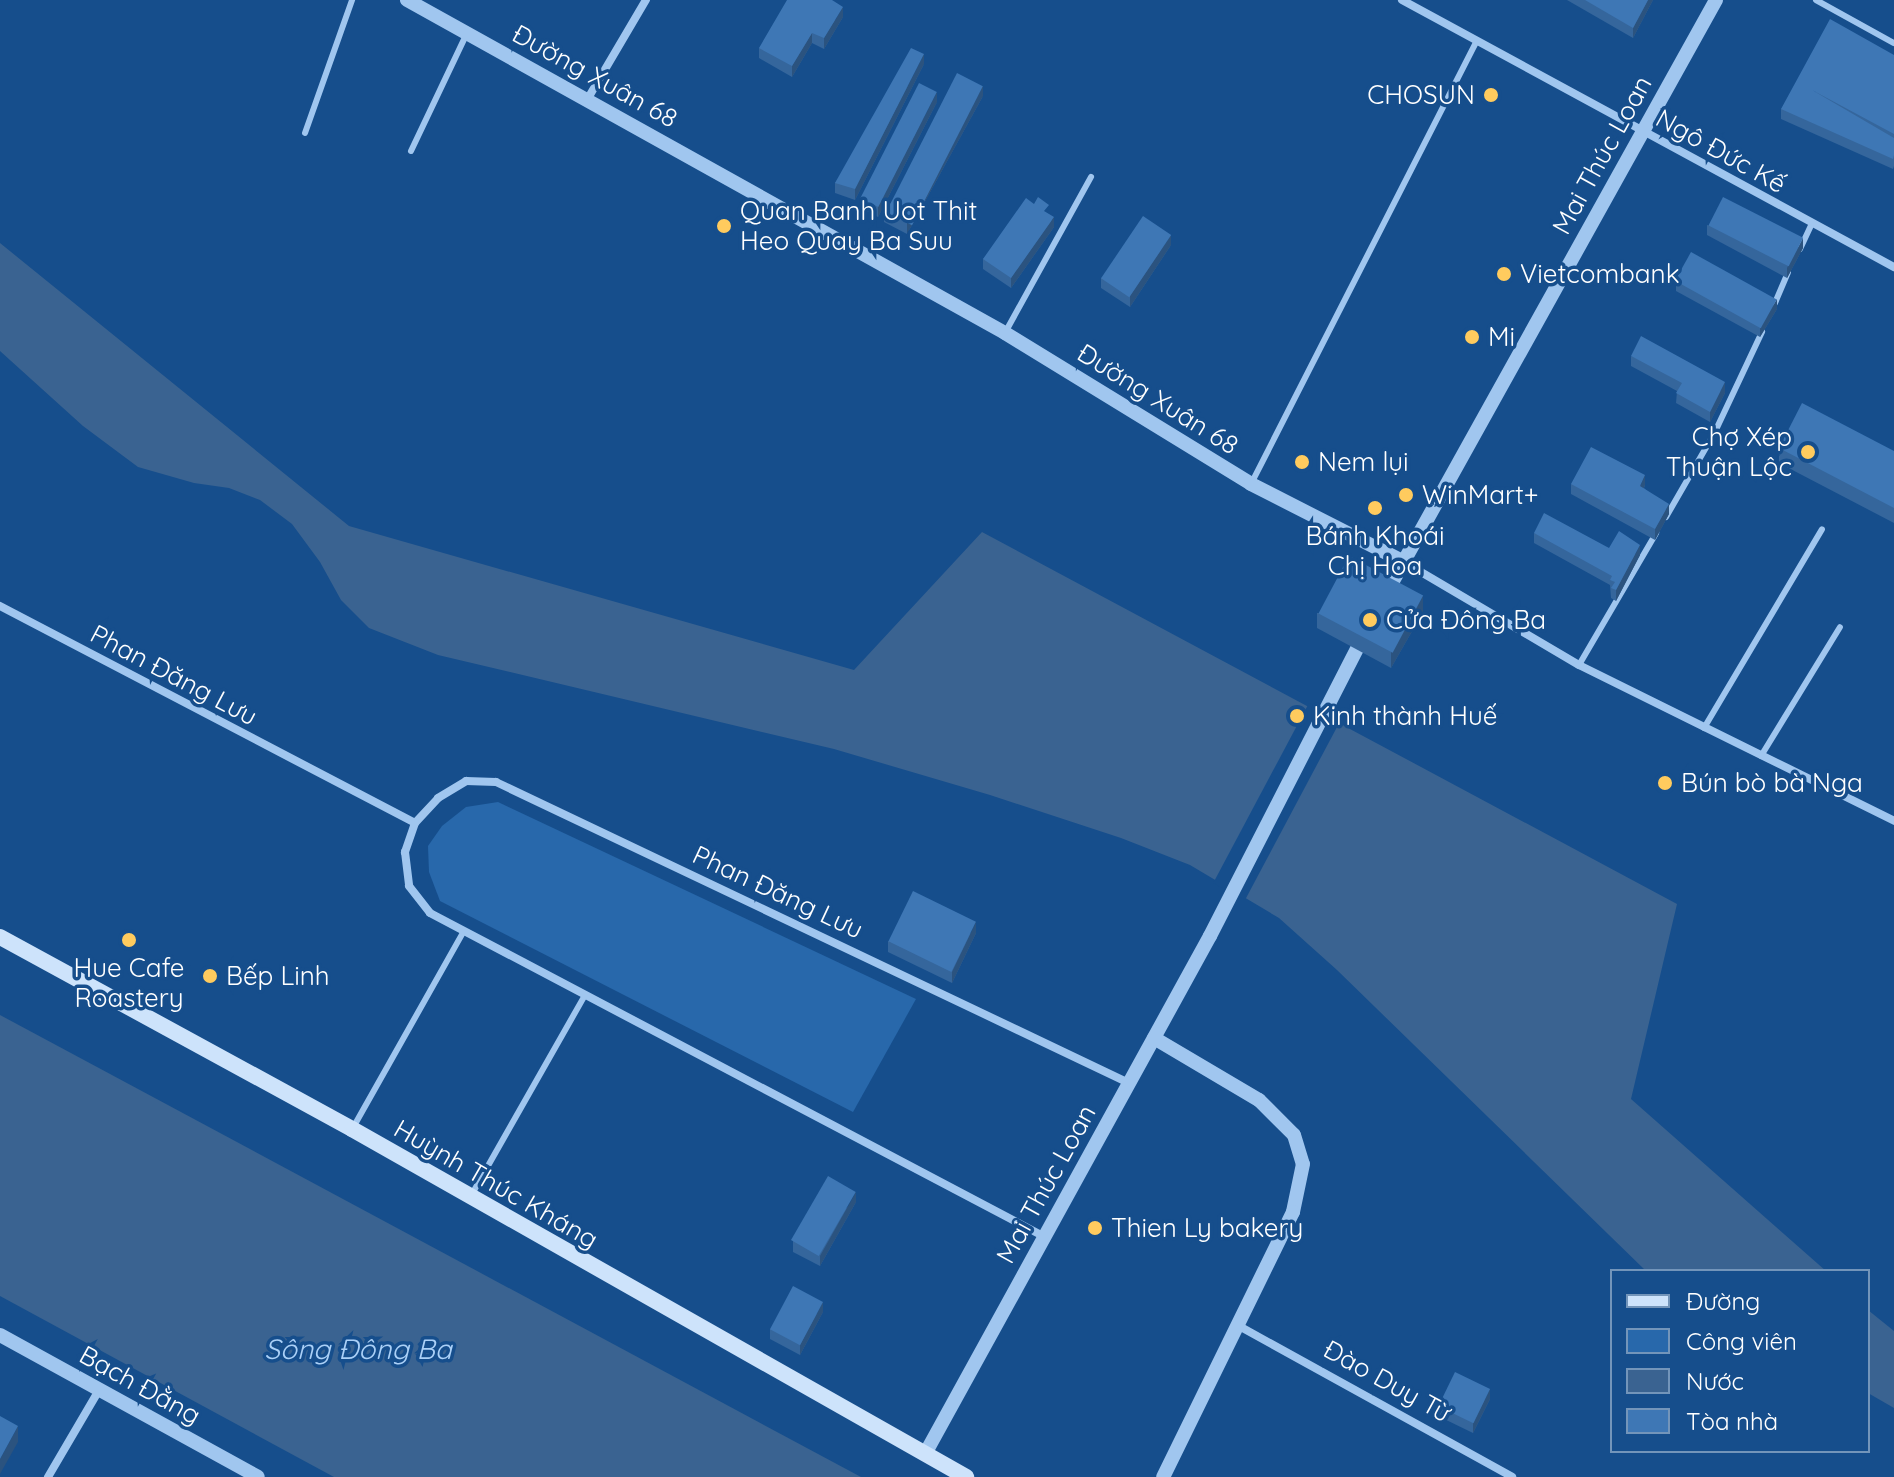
<!DOCTYPE html>
<html>
<head>
<meta charset="utf-8">
<style>
	body { margin:0 }
	#map { position:relative; width:1894px; height:1477px; overflow:hidden; background:#164e8c; font-family:Quicksand,sans-serif }
	div>[style] { position:absolute }
	.green>* { inset:0; background:#2868ab }
	.water>* { inset:0; background:#3a6391 }
	.pier>* { inset:0; background:#164e8c; transform-origin:0 0 }
	.service>* { height:6px; margin:-3px; padding:0 3px; transform-origin:3px; border-radius:3px; background:#a0c6ef }
	.minor>* { height:8px; margin:-4px; padding:0 4px; transform-origin:4px; border-radius:4px; background:#a0c6ef }
	.tertiary>* { height:14px; margin:-7px; padding:0 7px; transform-origin:7px; border-radius:7px; background:#a0c6ef }
	.secondary>* { height:16px; margin:-8px; padding:0 8px; transform-origin:8px; border-radius:8px; background:#cde3fb }
	.wall>* { inset:0; background:#35669c }
	.shaded-wall>* { inset:0; background:#2b537f }
	.building>* { inset:0; background:#3e77b5; transform-origin:0 0 }
	.dots>* { width:22px; height:22px; translate:-50% -50%; box-sizing:border-box; border:4px solid #164e8c; border-radius:50% }
	span { translate:-50% -50%; white-space:nowrap; text-align:center; line-height:1.15; -webkit-text-stroke:7px #164e8c; paint-order:stroke }
	.street-label { font-size:26px; color:#fff }
	.poi-label { font-size:26px; color:#fff }
	.right { translate:-100% -50%; text-align:right }
	.left { translate:0 -50%; text-align:left }
	.water-label { font-size:28px; color:#abd0f7; font-style:italic }
	.legend { position:absolute; left:1610px; top:1269px; width:260px; height:184px; box-sizing:border-box; background:#164e8c; border:2px solid #7395ba; margin:0; padding:10px 14px; list-style:none; font-size:24px; color:#fff }
	.legend li { display:flex; align-items:center; gap:16px; height:40px }
	.legend b { width:40px; border:2px solid #7395ba }
</style>
</head>
<body>
<div id="map">
	<div class="green">
		<div style="clip-path:polygon(498px 802px,916px 999px,853px 1112px,440px 901px,429px 872px,428px 846px,442px 826px,466px 807px)"></div>
	</div>
	<div class="water">
		<div style="clip-path:polygon(0 243px,349px 526px,854px 670px,982px 532px,1677px 904px,1631px 1099px,1826px 1271px,1646px 1271px,1337px 970px,1279px 918px,1190px 865px,1121px 838px,990px 795px,834px 749px,438px 655px,369px 628px,341px 600px,320px 562px,292px 524px,260px 500px,229px 488px,194px 483px,138px 467px,83px 426px,0 351px)"></div>
		<div style="clip-path:polygon(0 1015px,861px 1477px,334px 1477px,0 1296px)"></div>
		<div style="clip-path:polygon(1868px 1310px,1894px 1331px,1894px 1408px,1868px 1393px)"></div>
	</div>
	<div class="pier">
		<div style="left:1309px;top:703px;width:36px;height:204px;rotate:28deg"></div>
	</div>
	<div class="service">
		<div style="left:1816px;top:0;width:89px;rotate:28.9deg"></div>
		<div style="left:305px;top:133px;width:141px;rotate:-70.5deg"></div>
		<div style="left:411px;top:151px;width:128px;rotate:-64.6deg"></div>
		<div style="left:1800px;top:249px;width:29px;rotate:-65deg"></div>
		<div style="left:1775px;top:303px;width:33px;rotate:-67deg"></div>
		<div style="left:1006px;top:331px;width:176px;rotate:-61.1deg"></div>
		<div style="left:1251px;top:484px;width:497px;rotate:-63deg"></div>
		<div style="left:1666px;top:517px;width:96px;rotate:-60deg"></div>
		<div style="left:1714px;top:434px;width:113px;rotate:-64.8deg"></div>
		<div style="left:1579px;top:665px;width:153px;rotate:-59.7deg"></div>
		<div style="left:1704px;top:728px;width:231px;rotate:-59.3deg"></div>
		<div style="left:1761px;top:756px;width:151px;rotate:-58.5deg"></div>
		<div style="left:354px;top:1126px;width:224px;rotate:-60.6deg"></div>
		<div style="left:472px;top:1194px;width:229px;rotate:-60.4deg"></div>
	</div>
	<div class="minor">
		<div style="left:1402px;top:0;width:560px;rotate:28.49deg"></div>
		<div style="left:587px;top:100px;width:116px;rotate:-59.5deg"></div>
		<div style="left:1404px;top:562px;width:203px;rotate:30.5deg"></div>
		<div style="left:1579px;top:665px;width:352px;rotate:26.3deg"></div>
		<div style="left:0;top:606px;width:468px;rotate:27.6deg"></div>
		<div style="left:415px;top:823px;width:34px;rotate:-47deg"></div>
		<div style="left:438px;top:798px;width:33px;rotate:-31deg"></div>
		<div style="left:466px;top:781px;width:30px;rotate:2deg"></div>
		<div style="left:496px;top:782px;width:701px;rotate:25.43deg"></div>
		<div style="left:415px;top:823px;width:31px;rotate:109deg"></div>
		<div style="left:405px;top:852px;width:34px;rotate:83deg"></div>
		<div style="left:409px;top:886px;width:34px;rotate:52deg"></div>
		<div style="left:430px;top:913px;width:695px;rotate:27.78deg"></div>
		<div style="left:1239px;top:1326px;width:312px;rotate:28.9deg"></div>
		<div style="left:48px;top:1477px;width:101px;rotate:-59.6deg"></div>
	</div>
	<div class="tertiary">
		<div style="left:407px;top:0;width:684px;rotate:29.11deg"></div>
		<div style="left:1005px;top:333px;width:289px;rotate:31.5deg"></div>
		<div style="left:1251px;top:484px;width:172px;rotate:27deg"></div>
		<div style="left:1384px;top:597px;width:683px;rotate:-60.92deg"></div>
		<div style="left:1154px;top:1038px;width:122px;rotate:30.6deg"></div>
		<div style="left:1259px;top:1100px;width:49px;rotate:45deg"></div>
		<div style="left:1294px;top:1135px;width:30px;rotate:73deg"></div>
		<div style="left:1303px;top:1164px;width:49px;rotate:101.8deg"></div>
		<div style="left:1293px;top:1212px;width:295px;rotate:116.1deg"></div>
		<div style="left:0;top:1335px;width:294px;rotate:28.8deg"></div>
		<div style="left:925px;top:1454px;width:591px;rotate:-61.18deg"></div>
		<div style="left:1210px;top:936px;width:340px;rotate:-62.9deg"></div>
	</div>
	<div class="secondary">
		<div style="left:0;top:937px;width:401px;rotate:28.6deg"></div>
		<div style="left:352px;top:1129px;width:706px;rotate:29.54deg"></div>
	</div>
	<div class="wall">
		<div style="clip-path:polygon(1567px 0,1653px 0,1633px 38px)"></div>
		<div style="clip-path:polygon(843px 17px,824px 49px,812px 43px,792px 77px,759px 58px,759px 48px)"></div>
		<div style="clip-path:polygon(1894px 55px,1894px 166px,1893px 169px,1781px 119px,1781px 109px)"></div>
		<div style="clip-path:polygon(924px 64px,855px 200px,835px 193px,835px 183px)"></div>
		<div style="clip-path:polygon(983px 96px,907px 234px,884px 222px,884px 211px)"></div>
		<div style="clip-path:polygon(937px 102px,878px 217px,861px 208px,861px 198px)"></div>
		<div style="clip-path:polygon(1049px 214px,1054px 227px,1011px 288px,983px 269px,983px 259px)"></div>
		<div style="clip-path:polygon(1707px 225px,1803px 248px,1787px 278px,1707px 235px)"></div>
		<div style="clip-path:polygon(1171px 245px,1130px 307px,1101px 288px,1101px 278px)"></div>
		<div style="clip-path:polygon(1676px 281px,1777px 309px,1760px 337px,1676px 291px)"></div>
		<div style="clip-path:polygon(1631px 356px,1725px 393px,1710px 422px,1676px 403px,1677px 391px,1631px 366px)"></div>
		<div style="clip-path:polygon(1779px 448px,1894px 451px,1894px 523px,1779px 463px)"></div>
		<div style="clip-path:polygon(1571px 484px,1645px 485px,1644px 488px,1669px 514px,1655px 540px,1571px 494px)"></div>
		<div style="clip-path:polygon(1534px 533px,1609px 548px,1640px 555px,1616px 601px,1611px 598px,1610px 585px,1534px 543px)"></div>
		<div style="clip-path:polygon(1423px 612px,1391px 668px,1317px 628px,1317px 613px)"></div>
		<div style="clip-path:polygon(976px 933px,952px 983px,888px 952px,888px 941px)"></div>
		<div style="clip-path:polygon(856px 1202px,820px 1266px,793px 1252px,793px 1241px)"></div>
		<div style="clip-path:polygon(823px 1312px,800px 1355px,770px 1339px,770px 1329px)"></div>
		<div style="clip-path:polygon(1490px 1399px,1473px 1433px,1438px 1416px,1438px 1406px)"></div>
	</div>
	<div class="shaded-wall">
		<div style="clip-path:polygon(1648px 0,1653px 0,1633px 38px,1633px 28px)"></div>
		<div style="clip-path:polygon(843px 7px,843px 17px,824px 49px,824px 38px)"></div>
		<div style="clip-path:polygon(812px 33px,812px 43px,792px 77px,792px 66px)"></div>
		<div style="clip-path:polygon(924px 54px,924px 64px,855px 200px,855px 189px)"></div>
		<div style="clip-path:polygon(983px 86px,983px 96px,907px 234px,907px 223px)"></div>
		<div style="clip-path:polygon(937px 92px,937px 102px,878px 217px,878px 206px)"></div>
		<div style="clip-path:polygon(1054px 217px,1054px 227px,1011px 288px,1011px 278px)"></div>
		<div style="clip-path:polygon(1171px 235px,1171px 245px,1130px 307px,1130px 296px)"></div>
		<div style="clip-path:polygon(1803px 238px,1803px 248px,1787px 278px,1787px 268px)"></div>
		<div style="clip-path:polygon(1777px 299px,1777px 309px,1760px 337px,1760px 327px)"></div>
		<div style="clip-path:polygon(1725px 382px,1725px 393px,1710px 422px,1710px 412px)"></div>
		<div style="clip-path:polygon(1645px 475px,1645px 485px,1640px 496px,1640px 486px)"></div>
		<div style="clip-path:polygon(1669px 504px,1669px 514px,1655px 540px,1655px 529px)"></div>
		<div style="clip-path:polygon(1640px 545px,1640px 555px,1616px 601px,1616px 590px)"></div>
		<div style="clip-path:polygon(1423px 596px,1423px 612px,1391px 668px,1391px 653px)"></div>
		<div style="clip-path:polygon(976px 922px,976px 933px,952px 983px,952px 972px)"></div>
		<div style="clip-path:polygon(856px 1192px,856px 1202px,820px 1266px,820px 1256px)"></div>
		<div style="clip-path:polygon(823px 1302px,823px 1312px,800px 1355px,800px 1345px)"></div>
		<div style="clip-path:polygon(1490px 1389px,1490px 1399px,1473px 1433px,1473px 1423px)"></div>
		<div style="clip-path:polygon(18px 1426px,18px 1442px,0 1474px,0 1459px)"></div>
	</div>
	<div class="building">
		<div style="clip-path:polygon(787px 0,832px 0,843px 7px,824px 38px,812px 33px,792px 66px,759px 48px)"></div>
		<div style="clip-path:polygon(1585px 0,1648px 0,1633px 28px)"></div>
		<div style="clip-path:polygon(1830px 19px,1894px 55px,1894px 134px,1812px 90px,1894px 138px,1894px 155px,1893px 159px,1781px 109px)"></div>
		<div style="clip-path:polygon(911px 48px,924px 54px,855px 189px,835px 183px)"></div>
		<div style="left:957px;top:73px;width:29px;height:156px;rotate:27deg"></div>
		<div style="left:919px;top:83px;width:20px;height:129px;rotate:27deg"></div>
		<div style="clip-path:polygon(1038px 197px,1049px 205px,1044px 211px,1054px 217px,1011px 278px,983px 259px,1026px 198px,1034px 204px)"></div>
		<div style="left:1723px;top:197px;width:90px;height:32px;rotate:27deg"></div>
		<div style="left:1143px;top:216px;width:34px;height:75px;rotate:34deg"></div>
		<div style="left:1691px;top:252px;width:98px;height:33px;rotate:29deg"></div>
		<div style="clip-path:polygon(1641px 336px,1725px 382px,1710px 412px,1676px 393px,1682px 383px,1631px 356px)"></div>
		<div style="clip-path:polygon(1802px 403px,1894px 451px,1894px 508px,1779px 448px)"></div>
		<div style="clip-path:polygon(1591px 447px,1645px 475px,1640px 486px,1669px 504px,1655px 529px,1571px 484px)"></div>
		<div style="clip-path:polygon(1544px 513px,1609px 548px,1619px 531px,1640px 545px,1616px 590px,1611px 588px,1615px 582px,1610px 580px,1612px 576px,1534px 533px)"></div>
		<div style="left:1349px;top:556px;width:84px;height:65px;rotate:28deg"></div>
		<div style="left:913px;top:891px;width:70px;height:56px;rotate:26deg"></div>
		<div style="left:828px;top:1176px;width:32px;height:74px;rotate:30deg"></div>
		<div style="left:793px;top:1286px;width:34px;height:49px;rotate:28deg"></div>
		<div style="left:1455px;top:1372px;width:39px;height:38px;rotate:26deg"></div>
		<div style="clip-path:polygon(0 1416px,18px 1426px,0 1459px)"></div>
	</div>
	<div class="dots">
		<div style="left:1491px;top:95px;background:#ffcb5e"></div>
		<div style="left:724px;top:226px;background:#ffcb5e"></div>
		<div style="left:1504px;top:274px;background:#ffcb5e"></div>
		<div style="left:1472px;top:337px;background:#ffcb5e"></div>
		<div style="left:1808px;top:452px;background:#ffcb5e"></div>
		<div style="left:1302px;top:462px;background:#ffcb5e"></div>
		<div style="left:1406px;top:495px;background:#ffcb5e"></div>
		<div style="left:1375px;top:508px;background:#ffcb5e"></div>
		<div style="left:1370px;top:620px;background:#ffcb5e"></div>
		<div style="left:1297px;top:716px;background:#ffcb5e"></div>
		<div style="left:1665px;top:783px;background:#ffcb5e"></div>
		<div style="left:129px;top:940px;background:#ffcb5e"></div>
		<div style="left:210px;top:976px;background:#ffcb5e"></div>
		<div style="left:1095px;top:1228px;background:#ffcb5e"></div>
	</div>
	<div class="street-label">
		<span style="left:595px;top:76px;rotate:29deg">Đường Xuân 68</span>
		<span style="left:1721px;top:151px;rotate:29deg">Ngô Đức Kế</span>
		<span style="left:1602px;top:155px;rotate:-61deg">Mai Thúc Loan</span>
		<span style="left:1158px;top:399px;rotate:32deg">Đường Xuân 68</span>
		<span style="left:174px;top:675px;rotate:28deg">Phan Đăng Lưu</span>
		<span style="left:778px;top:892px;rotate:25deg">Phan Đăng Lưu</span>
		<span style="left:496px;top:1184px;rotate:30deg">Huỳnh Thúc Kháng</span>
		<span style="left:1046px;top:1184px;rotate:-61deg">Mai Thúc Loan</span>
		<span style="left:1387px;top:1381px;rotate:29deg">Đào Duy Từ</span>
		<span style="left:140px;top:1385px;rotate:29deg">Bạch Đằng</span>
	</div>
	<div class="poi-label">
		<span class="right" style="left:1475px;top:95px">CHOSUN</span>
		<span class="left" style="left:740px;top:226px">Quan Banh Uot Thit<br>Heo Quay Ba Suu</span>
		<span class="left" style="left:1520px;top:274px">Vietcombank</span>
		<span class="left" style="left:1488px;top:337px">Mi</span>
		<span class="right" style="left:1792px;top:452px">Chợ Xép<br>Thuận Lộc</span>
		<span class="left" style="left:1318px;top:462px">Nem lụi</span>
		<span class="left" style="left:1422px;top:495px">WinMart+</span>
		<span style="left:1375px;top:551px">Bánh Khoái<br>Chị Hoa</span>
		<span class="left" style="left:1386px;top:620px">Cửa Đông Ba</span>
		<span class="left" style="left:1313px;top:716px">Kinh thành Huế</span>
		<span class="left" style="left:1681px;top:783px">Bún bò bà Nga</span>
		<span style="left:129px;top:983px">Hue Cafe<br>Roastery</span>
		<span class="left" style="left:226px;top:976px">Bếp Linh</span>
		<span class="left" style="left:1111px;top:1228px">Thien Ly bakery</span>
	</div>
	<div class="water-label">
		<span style="left:358px;top:1349px">Sông Đông Ba</span>
	</div>
	<ul class="legend">
	<li><b style="height:10px;background:#cde3fb"></b>Đường</li>
	<li><b style="height:22px;background:#2868ab"></b>Công viên</li>
	<li><b style="height:22px;background:#3a6391"></b>Nước</li>
	<li><b style="height:22px;background:#3e77b5"></b>Tòa nhà</li>
	</ul>
</div>
</body>
</html>
